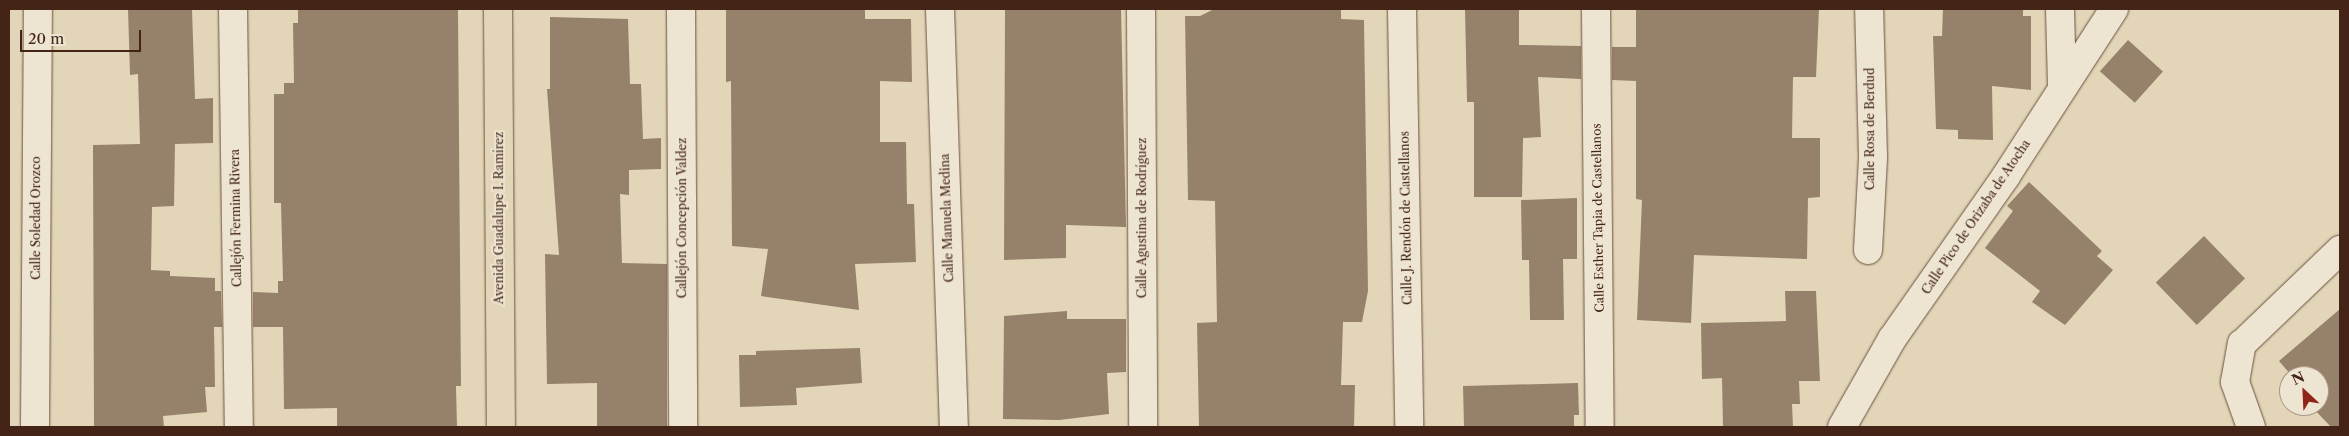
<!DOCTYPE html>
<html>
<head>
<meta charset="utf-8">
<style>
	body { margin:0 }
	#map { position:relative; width:2349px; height:436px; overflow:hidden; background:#e3d6b8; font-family:"Libre Caslon Text",serif }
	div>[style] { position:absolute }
	.building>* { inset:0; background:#96816b; transform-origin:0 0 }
	.roads { filter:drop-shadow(0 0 1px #6b503f) drop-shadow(0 0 1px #6b503f) }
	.street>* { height:28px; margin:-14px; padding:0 14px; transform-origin:14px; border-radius:14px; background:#ede4d1 }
	.primary>* { height:28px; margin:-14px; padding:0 14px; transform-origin:14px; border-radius:14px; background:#e3d6b8 }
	span { translate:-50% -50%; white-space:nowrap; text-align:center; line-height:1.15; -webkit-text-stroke:4px #ede4d1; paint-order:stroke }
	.street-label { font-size:12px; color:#432417 }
	.frame { position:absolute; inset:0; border:10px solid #432417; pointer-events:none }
	.north { position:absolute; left:2279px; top:366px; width:50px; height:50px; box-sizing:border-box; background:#ede4d1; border:1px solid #a99787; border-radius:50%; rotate:335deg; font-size:14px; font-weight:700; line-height:20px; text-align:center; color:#432417 }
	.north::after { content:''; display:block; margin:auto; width:18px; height:22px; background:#8f2418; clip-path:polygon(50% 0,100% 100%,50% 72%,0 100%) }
	.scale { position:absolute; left:20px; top:30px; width:121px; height:22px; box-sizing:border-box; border:2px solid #432417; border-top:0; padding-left:6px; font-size:15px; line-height:18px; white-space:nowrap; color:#432417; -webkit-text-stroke:4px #ede4d1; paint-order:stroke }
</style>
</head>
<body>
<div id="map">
	<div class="building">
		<div style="clip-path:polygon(128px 9px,192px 9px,195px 99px,213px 98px,213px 143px,175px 144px,174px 206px,152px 207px,151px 270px,170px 271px,170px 276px,215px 278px,215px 291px,221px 291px,222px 327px,214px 327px,215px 387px,205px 387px,207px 412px,163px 416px,164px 427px,94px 427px,93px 145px,140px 144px,138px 74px,130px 75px)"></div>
		<div style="clip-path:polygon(298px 9px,458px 9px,461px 386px,456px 386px,457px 427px,337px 427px,337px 408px,284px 409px,283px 327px,253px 327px,253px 292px,278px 293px,278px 281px,283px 281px,281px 203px,274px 203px,274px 94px,284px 94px,284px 83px,294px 83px,293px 23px,298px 23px)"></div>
		<div style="clip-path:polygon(726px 9px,865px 9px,865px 19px,911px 19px,912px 82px,880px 81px,880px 142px,906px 142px,907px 204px,914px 204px,916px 262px,855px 264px,859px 310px,761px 296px,768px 249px,732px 246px,731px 81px,726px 82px)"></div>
		<div style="clip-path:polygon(1005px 9px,1121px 9px,1126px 227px,1066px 225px,1066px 258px,1004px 260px)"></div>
		<div style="clip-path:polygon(1214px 9px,1341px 9px,1341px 19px,1364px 20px,1368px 291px,1362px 322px,1343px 322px,1341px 385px,1355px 385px,1354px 427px,1199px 427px,1197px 323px,1217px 322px,1215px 201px,1188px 200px,1185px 16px,1200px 16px)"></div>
		<div style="clip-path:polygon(1465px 9px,1519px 9px,1519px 45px,1581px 46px,1581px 79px,1538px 77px,1541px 137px,1523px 138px,1522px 197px,1474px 197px,1474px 102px,1467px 102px)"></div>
		<div style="clip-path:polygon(1636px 9px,1819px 9px,1816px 77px,1793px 77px,1792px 138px,1820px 138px,1820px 197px,1808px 198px,1807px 259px,1694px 255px,1691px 323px,1637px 320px,1642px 200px,1636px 199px,1636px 81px,1612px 80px,1612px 47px,1636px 47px)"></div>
		<div style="clip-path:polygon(1943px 9px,2023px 9px,2023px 16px,2031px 16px,2031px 90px,1992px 86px,1993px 140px,1958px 139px,1958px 130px,1936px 129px,1933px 36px,1942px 36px)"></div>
		<div style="clip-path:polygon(550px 17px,628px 19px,630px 84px,641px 84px,643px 139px,661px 138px,661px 169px,629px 170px,629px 195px,620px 194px,622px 263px,667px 264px,667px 427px,597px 427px,597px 383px,547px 384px,545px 254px,559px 255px,547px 89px,550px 89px)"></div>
		<div style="left:2128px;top:40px;width:47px;height:42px;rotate:42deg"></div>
		<div style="clip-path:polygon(2029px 182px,2102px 251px,2097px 256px,2113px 270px,2065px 325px,2032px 302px,2040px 291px,1985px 248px,2013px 211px,2007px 206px)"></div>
		<div style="clip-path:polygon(1577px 198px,1577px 259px,1563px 259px,1564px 320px,1530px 320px,1529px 260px,1522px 260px,1521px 200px)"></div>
		<div style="left:2204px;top:236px;width:59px;height:67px;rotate:46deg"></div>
		<div style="clip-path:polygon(1785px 291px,1816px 291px,1820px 381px,1799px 381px,1800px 404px,1792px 404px,1793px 427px,1723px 427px,1722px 378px,1702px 379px,1701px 323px,1786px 321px)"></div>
		<div style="clip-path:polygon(2340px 309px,2340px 427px,2331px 427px,2311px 406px,2319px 406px,2319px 376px,2292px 376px,2279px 361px)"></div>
		<div style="clip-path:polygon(1067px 311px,1067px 319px,1126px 319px,1126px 372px,1107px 373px,1109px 414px,1059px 420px,1003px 419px,1004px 316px)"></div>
		<div style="clip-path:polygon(860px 348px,862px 383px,796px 388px,797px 405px,740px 407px,739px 355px,756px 355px,756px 351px)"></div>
		<div style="clip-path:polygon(1578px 383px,1579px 415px,1574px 415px,1574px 427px,1464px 427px,1463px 386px)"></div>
	</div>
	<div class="roads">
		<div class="street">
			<div style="left:233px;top:9px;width:418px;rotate:89.2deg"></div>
			<div style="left:681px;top:9px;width:418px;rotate:89.7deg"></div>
			<div style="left:940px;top:9px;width:418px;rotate:88.1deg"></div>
			<div style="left:1141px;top:9px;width:418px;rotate:89.7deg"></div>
			<div style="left:1402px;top:9px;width:418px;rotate:89deg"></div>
			<div style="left:1596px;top:9px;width:418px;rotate:89.5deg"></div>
			<div style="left:2060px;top:9px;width:78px;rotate:88.5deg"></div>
			<div style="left:1868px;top:250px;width:93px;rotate:-86.9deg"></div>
			<div style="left:1873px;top:157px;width:148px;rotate:-91.5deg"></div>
			<div style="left:35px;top:427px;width:418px;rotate:-89.6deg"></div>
			<div style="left:1842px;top:427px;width:101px;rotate:-60.4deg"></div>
			<div style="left:1892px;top:339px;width:199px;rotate:-55deg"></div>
			<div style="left:2006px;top:176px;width:199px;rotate:-57.1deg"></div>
			<div style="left:2251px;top:427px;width:48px;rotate:-109.6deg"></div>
			<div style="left:2235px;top:382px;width:39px;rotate:-80deg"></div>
			<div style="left:2242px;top:344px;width:136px;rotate:-43.8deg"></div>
		</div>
		<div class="primary">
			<div style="left:498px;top:9px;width:418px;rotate:89.6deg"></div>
		</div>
	</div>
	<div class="street-label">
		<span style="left:1870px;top:129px;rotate:-90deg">Calle Rosa de Berdud</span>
		<span style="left:1976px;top:217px;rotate:-56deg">Calle Pico de Orizaba de Atocha</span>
		<span style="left:36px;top:218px;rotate:-90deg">Calle Soledad Orozco</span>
		<span style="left:236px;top:218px;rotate:-91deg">Callejón Fermina Rivera</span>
		<span style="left:499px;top:218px;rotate:-90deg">Avenida Guadalupe I. Ramírez</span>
		<span style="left:682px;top:218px;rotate:-90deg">Callejón Concepción Valdez</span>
		<span style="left:947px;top:218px;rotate:-92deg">Calle Manuela Medina</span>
		<span style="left:1142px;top:218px;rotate:-90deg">Calle Agustina de Rodríguez</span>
		<span style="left:1406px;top:218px;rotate:-91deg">Calle J. Rendón de Castellanos</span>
		<span style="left:1598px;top:218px;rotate:-91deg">Calle Esther Tapia de Castellanos</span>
	</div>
	<div class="frame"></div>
	<div class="north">N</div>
	<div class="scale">20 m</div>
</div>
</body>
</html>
